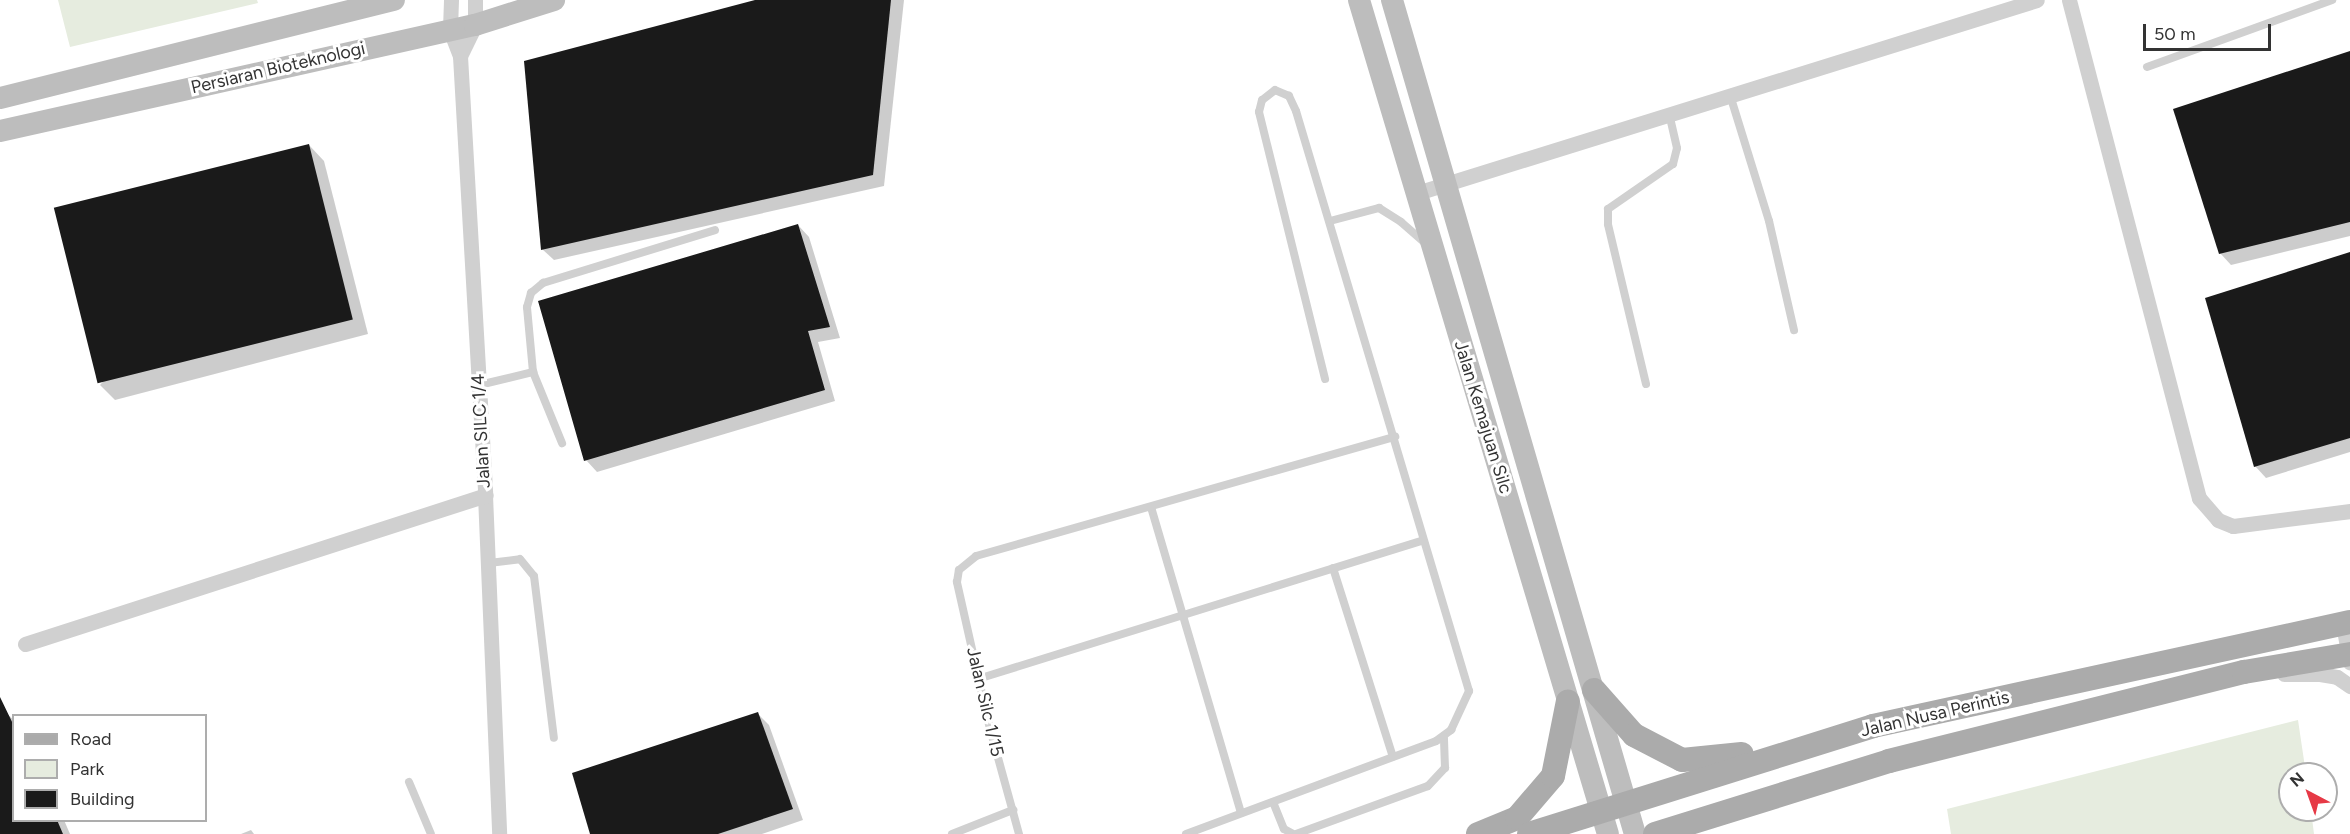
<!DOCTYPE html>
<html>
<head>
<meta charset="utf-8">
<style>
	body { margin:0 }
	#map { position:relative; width:2350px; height:834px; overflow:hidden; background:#fff; font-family:Figtree,sans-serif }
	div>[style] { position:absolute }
	.green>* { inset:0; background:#e6ecdf }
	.shadow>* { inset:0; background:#0003 }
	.building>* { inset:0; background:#1a1a1a; transform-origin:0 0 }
	.lane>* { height:8px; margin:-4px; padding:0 4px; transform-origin:4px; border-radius:4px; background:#d0d0d0 }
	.street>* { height:15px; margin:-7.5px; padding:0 7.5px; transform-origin:7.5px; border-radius:7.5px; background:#d0d0d0 }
	.secondary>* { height:22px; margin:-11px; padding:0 11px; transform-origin:11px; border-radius:11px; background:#bdbdbd }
	.primary>* { height:24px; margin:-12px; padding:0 12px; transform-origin:12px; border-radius:12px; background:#ababab }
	span { translate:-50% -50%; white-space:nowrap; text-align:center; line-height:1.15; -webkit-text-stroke:6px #fff; paint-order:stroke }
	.street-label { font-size:18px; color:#333 }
	.legend { position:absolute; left:12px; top:714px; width:195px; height:108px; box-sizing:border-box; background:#fff; border:2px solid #adadad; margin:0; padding:8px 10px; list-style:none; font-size:18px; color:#333 }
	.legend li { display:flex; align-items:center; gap:12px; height:30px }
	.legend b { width:30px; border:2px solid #adadad }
	.north { position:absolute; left:2278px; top:762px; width:60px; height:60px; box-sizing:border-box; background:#fff; border:2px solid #adadad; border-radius:50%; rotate:319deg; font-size:16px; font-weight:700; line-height:24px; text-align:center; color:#333 }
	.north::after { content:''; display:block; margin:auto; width:21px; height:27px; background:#e63946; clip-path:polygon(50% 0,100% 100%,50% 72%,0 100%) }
	.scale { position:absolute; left:2143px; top:24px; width:128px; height:27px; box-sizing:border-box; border:3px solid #333; border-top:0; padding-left:8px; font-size:18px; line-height:21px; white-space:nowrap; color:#333; -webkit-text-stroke:4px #fff; paint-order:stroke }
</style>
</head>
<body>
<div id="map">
	<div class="green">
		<div style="clip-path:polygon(58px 0,257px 0,258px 3px,70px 47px)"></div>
		<div style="clip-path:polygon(2298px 720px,2306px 774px,2290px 774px,2290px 810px,2311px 810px,2314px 834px,1951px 834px,1947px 809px)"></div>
	</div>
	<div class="shadow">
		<div style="clip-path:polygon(761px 0,904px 0,884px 186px,554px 260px,542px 249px)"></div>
		<div style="clip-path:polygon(2350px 53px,2350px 236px,2231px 265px,2220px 253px)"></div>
		<div style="clip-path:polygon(309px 145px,324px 161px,368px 334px,115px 400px,100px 385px)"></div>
		<div style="clip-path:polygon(798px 225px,809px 237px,840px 338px,818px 342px,835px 401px,597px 472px,586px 460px)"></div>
		<div style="clip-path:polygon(2350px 254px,2350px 452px,2266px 478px,2255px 466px)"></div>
		<div style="clip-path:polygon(6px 713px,14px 720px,14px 820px,64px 820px,70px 834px,0 834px,0 716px)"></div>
		<div style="clip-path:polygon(758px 714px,769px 725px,803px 820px,762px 834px,592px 834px)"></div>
		<div style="clip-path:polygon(251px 830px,254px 834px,241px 834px)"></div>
	</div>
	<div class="building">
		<div style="clip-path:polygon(755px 0,891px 0,873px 175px,541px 250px,524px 61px)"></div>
		<div style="clip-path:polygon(2350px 51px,2350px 222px,2219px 254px,2173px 109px)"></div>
		<div style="left:309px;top:144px;width:181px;height:263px;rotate:76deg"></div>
		<div style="clip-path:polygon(798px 224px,830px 327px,808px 331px,825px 390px,584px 461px,538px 301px)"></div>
		<div style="clip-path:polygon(2350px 252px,2350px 438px,2254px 467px,2205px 298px)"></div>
		<div style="clip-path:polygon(0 697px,14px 726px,14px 820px,57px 820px,63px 834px,0 834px)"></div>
		<div style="clip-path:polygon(758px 712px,793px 809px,718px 834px,590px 834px,572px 773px)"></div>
	</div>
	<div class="lane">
		<div style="left:2147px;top:67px;width:197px;rotate:-19.9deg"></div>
		<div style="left:1730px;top:95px;width:132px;rotate:72.8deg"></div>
		<div style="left:1769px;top:221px;width:112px;rotate:77.1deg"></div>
		<div style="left:1330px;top:221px;width:51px;rotate:-14.9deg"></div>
		<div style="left:1379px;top:208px;width:26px;rotate:32deg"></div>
		<div style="left:1401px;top:222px;width:33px;rotate:41deg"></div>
		<div style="left:533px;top:372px;width:65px;rotate:-95.3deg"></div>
		<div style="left:527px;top:307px;width:15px;rotate:-74deg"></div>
		<div style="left:531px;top:293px;width:16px;rotate:-40deg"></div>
		<div style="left:543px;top:283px;width:180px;rotate:-17.1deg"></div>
		<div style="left:1646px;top:384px;width:164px;rotate:-103.4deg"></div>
		<div style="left:1608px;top:224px;width:15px;rotate:-90deg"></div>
		<div style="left:1608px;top:209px;width:79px;rotate:-34.7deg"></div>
		<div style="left:1673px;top:164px;width:16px;rotate:-76deg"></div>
		<div style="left:1677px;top:148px;width:36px;rotate:-103deg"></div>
		<div style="left:479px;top:385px;width:56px;rotate:-13.5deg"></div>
		<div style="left:533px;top:372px;width:77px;rotate:67.8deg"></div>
		<div style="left:1151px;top:507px;width:319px;rotate:73.6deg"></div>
		<div style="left:489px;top:563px;width:31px;rotate:-7deg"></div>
		<div style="left:520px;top:559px;width:22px;rotate:51deg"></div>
		<div style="left:534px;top:576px;width:163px;rotate:83deg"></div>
		<div style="left:1333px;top:568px;width:198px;rotate:72.4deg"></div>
		<div style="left:981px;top:678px;width:463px;rotate:-17.3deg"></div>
		<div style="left:409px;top:782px;width:56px;rotate:67.1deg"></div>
		<div style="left:1273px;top:802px;width:29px;rotate:68deg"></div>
		<div style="left:1284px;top:829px;width:10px;rotate:29deg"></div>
		<div style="left:952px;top:834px;width:66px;rotate:-21.5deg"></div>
		<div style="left:1019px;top:834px;width:109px;rotate:-105.4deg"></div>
		<div style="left:990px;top:729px;width:151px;rotate:-102.7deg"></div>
		<div style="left:957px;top:582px;width:12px;rotate:-81deg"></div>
		<div style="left:959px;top:570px;width:22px;rotate:-39deg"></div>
		<div style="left:976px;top:556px;width:436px;rotate:-15.9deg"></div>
		<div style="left:1186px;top:834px;width:267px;rotate:-20.4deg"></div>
		<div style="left:1436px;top:741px;width:19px;rotate:-36deg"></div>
		<div style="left:1451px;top:730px;width:43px;rotate:-65.2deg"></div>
		<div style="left:1469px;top:691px;width:605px;rotate:-106.61deg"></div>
		<div style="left:1296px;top:111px;width:17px;rotate:-115deg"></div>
		<div style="left:1289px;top:96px;width:15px;rotate:-157deg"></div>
		<div style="left:1275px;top:90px;width:16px;rotate:142deg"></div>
		<div style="left:1262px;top:100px;width:12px;rotate:104deg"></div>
		<div style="left:1259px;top:112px;width:275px;rotate:76.1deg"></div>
		<div style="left:1296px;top:834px;width:140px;rotate:-20deg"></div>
		<div style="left:1428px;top:786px;width:25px;rotate:-47deg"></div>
		<div style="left:1445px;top:768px;width:32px;rotate:-92deg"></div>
	</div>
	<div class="street">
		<div style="left:451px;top:0;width:30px;rotate:92deg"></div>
		<div style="left:450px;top:30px;width:28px;rotate:69deg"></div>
		<div style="left:460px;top:56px;width:440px;rotate:86.7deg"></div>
		<div style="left:485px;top:495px;width:339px;rotate:87.6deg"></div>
		<div style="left:2069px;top:0;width:515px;rotate:75.37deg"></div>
		<div style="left:2199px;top:498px;width:29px;rotate:49deg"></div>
		<div style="left:2218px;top:520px;width:16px;rotate:22deg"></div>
		<div style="left:2233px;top:526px;width:118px;rotate:-7.3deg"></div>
		<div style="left:460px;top:56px;width:34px;rotate:-64deg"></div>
		<div style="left:475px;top:25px;width:25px;rotate:-90deg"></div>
		<div style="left:1417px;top:193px;width:649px;rotate:-17.29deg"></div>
		<div style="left:2343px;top:624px;width:39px;rotate:80deg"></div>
		<div style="left:25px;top:644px;width:484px;rotate:-17.9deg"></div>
		<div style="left:2284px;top:674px;width:36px"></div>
		<div style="left:2320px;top:674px;width:17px;rotate:10deg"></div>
		<div style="left:2337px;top:677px;width:16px;rotate:35deg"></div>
	</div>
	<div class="secondary">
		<div style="left:1359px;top:0;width:870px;rotate:73.38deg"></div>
		<div style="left:1392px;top:0;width:869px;rotate:73.76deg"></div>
		<div style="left:0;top:98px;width:406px;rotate:-14deg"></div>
		<div style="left:0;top:131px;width:487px;rotate:-12.6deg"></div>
		<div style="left:475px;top:25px;width:83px;rotate:-17.6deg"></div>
	</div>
	<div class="primary">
		<div style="left:1594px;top:690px;width:60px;rotate:48.4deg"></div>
		<div style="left:1634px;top:735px;width:54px;rotate:27.5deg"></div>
		<div style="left:1682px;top:760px;width:60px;rotate:-5.7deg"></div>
		<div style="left:1478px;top:834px;width:42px;rotate:-22.3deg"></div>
		<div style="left:1517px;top:818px;width:55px;rotate:-49.4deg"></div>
		<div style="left:1553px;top:776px;width:76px;rotate:-78.7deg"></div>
		<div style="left:1529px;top:834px;width:361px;rotate:-17.4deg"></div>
		<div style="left:1873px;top:726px;width:488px;rotate:-12.3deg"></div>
		<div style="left:1655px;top:834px;width:245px;rotate:-17.3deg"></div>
		<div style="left:1889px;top:761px;width:366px;rotate:-14.1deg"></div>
		<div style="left:2244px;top:672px;width:108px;rotate:-9.6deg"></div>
	</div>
	<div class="street-label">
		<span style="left:278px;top:68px;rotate:-13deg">Persiaran Bioteknologi</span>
		<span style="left:1483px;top:417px;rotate:73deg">Jalan Kemajuan Silc</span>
		<span style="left:481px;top:431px;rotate:-93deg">Jalan SILC 1/4</span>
		<span style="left:985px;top:702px;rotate:77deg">Jalan Silc 1/15</span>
		<span style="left:1935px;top:714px;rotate:-13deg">Jalan Nusa Perintis</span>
	</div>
	<ul class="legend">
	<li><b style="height:8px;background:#ababab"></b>Road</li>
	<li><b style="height:16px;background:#e6ecdf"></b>Park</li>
	<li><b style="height:16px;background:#1a1a1a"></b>Building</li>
	</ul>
	<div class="north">N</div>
	<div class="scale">50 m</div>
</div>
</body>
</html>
